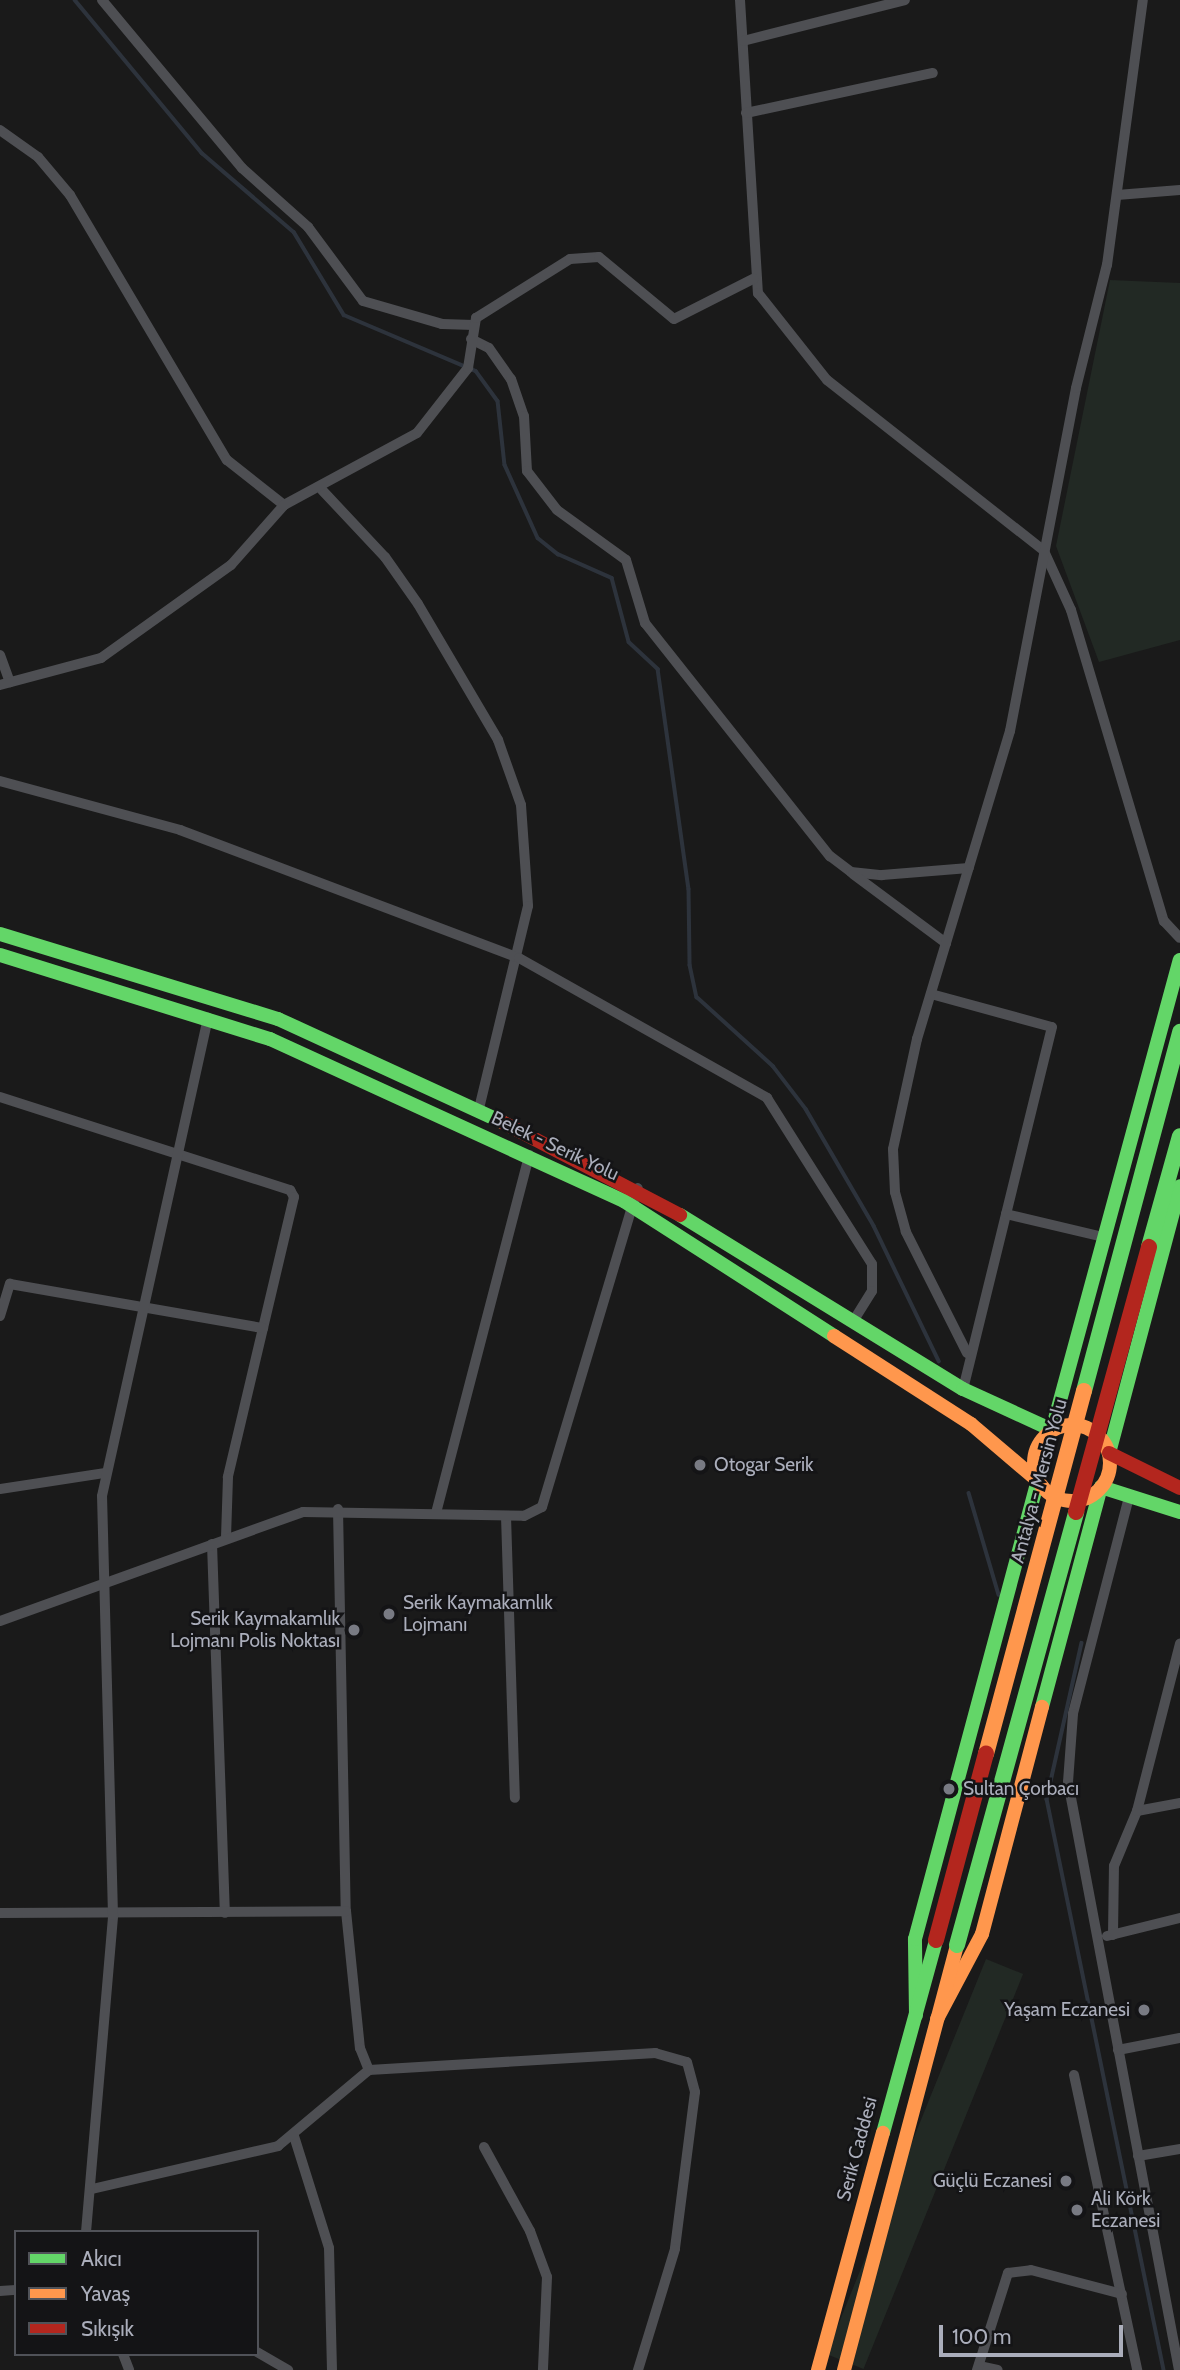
<!DOCTYPE html>
<html>
<head>
<meta charset="utf-8">
<style>
	body { margin:0 }
	#map { position:relative; width:1180px; height:2370px; overflow:hidden; background:#1a1a1a; font-family:Cabin,sans-serif }
	div>[style] { position:absolute }
	.green>* { inset:0; background:#222924; transform-origin:0 0 }
	.stream>* { height:3.5px; margin:-1.75px; padding:0 1.75px; transform-origin:1.75px; border-radius:1.75px; background:#2d333c }
	.street>* { height:10px; margin:-5px; padding:0 5px; transform-origin:5px; border-radius:5px; background:#4e4f53 }
	.fast>* { height:14px; margin:-7px; padding:0 7px; transform-origin:7px; border-radius:7px; background:#63d668 }
	.slow>* { height:14px; margin:-7px; padding:0 7px; transform-origin:7px; border-radius:7px; background:#ff974d }
	.slow>.ring { margin:-7px; padding:0; box-sizing:content-box; background:none; border:14px solid #ff974d; border-radius:50% }
	.jam>* { height:14px; margin:-7px; padding:0 7px; transform-origin:7px; border-radius:7px; background:#b3261e }
	.fast-bridge>* { height:16px; margin:-8px; padding:0 8px; transform-origin:8px; border-radius:8px; background:#63d668 }
	.slow-bridge>* { height:16px; margin:-8px; padding:0 8px; transform-origin:8px; border-radius:8px; background:#ff974d }
	.jam-bridge>* { height:16px; margin:-8px; padding:0 8px; transform-origin:8px; border-radius:8px; background:#b3261e }
	.dots>* { width:19px; height:19px; translate:-50% -50%; box-sizing:border-box; border:4px solid #141416; border-radius:50% }
	span { translate:-50% -50%; white-space:nowrap; text-align:center; line-height:1.15; -webkit-text-stroke:5px #141416; paint-order:stroke }
	.street-label { font-size:19px; color:#abaebb }
	.poi-label { font-size:19px; color:#abaebb }
	.left { translate:0 -50%; text-align:left }
	.right { translate:-100% -50%; text-align:right }
	.legend { position:absolute; left:14px; top:2230px; width:245px; height:126px; box-sizing:border-box; background:#141416; border:2px solid #505258; margin:0; padding:9px 12px; list-style:none; font-size:21px; color:#abaebb }
	.legend li { display:flex; align-items:center; gap:14px; height:35px }
	.legend b { width:35px; border:2px solid #505258 }
	.scale { position:absolute; left:939px; top:2325px; width:184px; height:32px; box-sizing:border-box; border:4px solid #abaebb; border-top:0; padding-left:9px; font-size:21px; line-height:24px; white-space:nowrap; color:#abaebb; -webkit-text-stroke:5px #141416; paint-order:stroke }
</style>
</head>
<body>
<div id="map">
	<div class="green">
		<div style="clip-path:polygon(1110px 280px,1180px 283px,1180px 640px,1099px 662px,1056px 546px)"></div>
		<div style="left:986px;top:1959px;width:40px;height:426px;rotate:22deg"></div>
	</div>
	<div class="stream">
		<div style="left:75px;top:0;width:199px;rotate:50.3deg"></div>
		<div style="left:202px;top:153px;width:121px;rotate:40.7deg"></div>
		<div style="left:294px;top:232px;width:97px;rotate:58.9deg"></div>
		<div style="left:344px;top:315px;width:143px;rotate:23deg"></div>
		<div style="left:476px;top:371px;width:37px;rotate:54deg"></div>
		<div style="left:498px;top:401px;width:64px;rotate:83.8deg"></div>
		<div style="left:505px;top:465px;width:80px;rotate:65.7deg"></div>
		<div style="left:538px;top:538px;width:26px;rotate:39deg"></div>
		<div style="left:558px;top:554px;width:59px;rotate:24deg"></div>
		<div style="left:612px;top:578px;width:66px;rotate:75.1deg"></div>
		<div style="left:629px;top:642px;width:40px;rotate:43deg"></div>
		<div style="left:658px;top:669px;width:222px;rotate:82deg"></div>
		<div style="left:689px;top:889px;width:76px;rotate:89.2deg"></div>
		<div style="left:690px;top:965px;width:33px;rotate:78deg"></div>
		<div style="left:697px;top:997px;width:103px;rotate:42.2deg"></div>
		<div style="left:773px;top:1066px;width:54px;rotate:52.5deg"></div>
		<div style="left:806px;top:1109px;width:135px;rotate:59.8deg"></div>
		<div style="left:874px;top:1226px;width:150px;rotate:64.3deg"></div>
		<div style="left:969px;top:1493px;width:106px;rotate:73.6deg"></div>
		<div style="left:1082px;top:1643px;width:160px;rotate:102.6deg"></div>
		<div style="left:1047px;top:1799px;width:583px;rotate:78.42deg"></div>
	</div>
	<div class="street">
		<div style="left:102px;top:0;width:219px;rotate:50.2deg"></div>
		<div style="left:242px;top:168px;width:89px;rotate:41.8deg"></div>
		<div style="left:308px;top:227px;width:92px;rotate:53.4deg"></div>
		<div style="left:363px;top:301px;width:82px;rotate:16.2deg"></div>
		<div style="left:442px;top:324px;width:32px;rotate:2deg"></div>
		<div style="left:740px;top:0;width:294px;rotate:86.5deg"></div>
		<div style="left:758px;top:293px;width:111px;rotate:51.6deg"></div>
		<div style="left:827px;top:380px;width:276px;rotate:38.2deg"></div>
		<div style="left:1044px;top:551px;width:65px;rotate:65.4deg"></div>
		<div style="left:1071px;top:610px;width:325px;rotate:73.4deg"></div>
		<div style="left:1164px;top:921px;width:23px;rotate:47deg"></div>
		<div style="left:743px;top:41px;width:167px;rotate:-14.2deg"></div>
		<div style="left:746px;top:113px;width:191px;rotate:-12.1deg"></div>
		<div style="left:0;top:130px;width:47px;rotate:35.4deg"></div>
		<div style="left:38px;top:157px;width:50px;rotate:49.9deg"></div>
		<div style="left:70px;top:195px;width:308px;rotate:59.4deg"></div>
		<div style="left:227px;top:460px;width:73px;rotate:38.3deg"></div>
		<div style="left:1117px;top:195px;width:63px;rotate:-4.5deg"></div>
		<div style="left:471px;top:339px;width:20px;rotate:27deg"></div>
		<div style="left:489px;top:348px;width:38px;rotate:55deg"></div>
		<div style="left:511px;top:379px;width:39px;rotate:71deg"></div>
		<div style="left:524px;top:416px;width:55px;rotate:86.9deg"></div>
		<div style="left:527px;top:471px;width:49px;rotate:52.4deg"></div>
		<div style="left:557px;top:510px;width:85px;rotate:35.9deg"></div>
		<div style="left:626px;top:560px;width:66px;rotate:73.2deg"></div>
		<div style="left:645px;top:623px;width:298px;rotate:51.6deg"></div>
		<div style="left:830px;top:856px;width:26px;rotate:37deg"></div>
		<div style="left:851px;top:872px;width:31px;rotate:6deg"></div>
		<div style="left:882px;top:875px;width:87px;rotate:-4.6deg"></div>
		<div style="left:322px;top:490px;width:92px;rotate:46.8deg"></div>
		<div style="left:385px;top:557px;width:57px;rotate:54.9deg"></div>
		<div style="left:418px;top:604px;width:158px;rotate:59.5deg"></div>
		<div style="left:498px;top:740px;width:69px;rotate:70.5deg"></div>
		<div style="left:521px;top:805px;width:101px;rotate:86deg"></div>
		<div style="left:528px;top:906px;width:209px;rotate:103.6deg"></div>
		<div style="left:0;top:655px;width:29px;rotate:70deg"></div>
		<div style="left:0;top:685px;width:105px;rotate:-15deg"></div>
		<div style="left:101px;top:658px;width:160px;rotate:-35.6deg"></div>
		<div style="left:231px;top:565px;width:80px;rotate:-48.5deg"></div>
		<div style="left:284px;top:505px;width:151px;rotate:-28.4deg"></div>
		<div style="left:417px;top:433px;width:83px;rotate:-51.9deg"></div>
		<div style="left:468px;top:368px;width:51px;rotate:-80.9deg"></div>
		<div style="left:476px;top:318px;width:111px;rotate:-32.1deg"></div>
		<div style="left:570px;top:259px;width:29px;rotate:-4deg"></div>
		<div style="left:599px;top:257px;width:97px;rotate:39.6deg"></div>
		<div style="left:674px;top:319px;width:89px;rotate:-26.9deg"></div>
		<div style="left:0;top:781px;width:187px;rotate:15.2deg"></div>
		<div style="left:180px;top:830px;width:362px;rotate:20.7deg"></div>
		<div style="left:519px;top:958px;width:285px;rotate:29.4deg"></div>
		<div style="left:767px;top:1098px;width:196px;rotate:57.7deg"></div>
		<div style="left:872px;top:1264px;width:27px;rotate:90deg"></div>
		<div style="left:872px;top:1291px;width:36px;rotate:122deg"></div>
		<div style="left:853px;top:874px;width:116px;rotate:36.6deg"></div>
		<div style="left:931px;top:994px;width:125px;rotate:15.3deg"></div>
		<div style="left:1052px;top:1027px;width:373px;rotate:103.8deg"></div>
		<div style="left:0;top:1097px;width:305px;rotate:17.8deg"></div>
		<div style="left:290px;top:1190px;width:8px;rotate:60deg"></div>
		<div style="left:294px;top:1197px;width:288px;rotate:103.3deg"></div>
		<div style="left:228px;top:1477px;width:61px;rotate:91.9deg"></div>
		<div style="left:1006px;top:1214px;width:100px;rotate:13.3deg"></div>
		<div style="left:0;top:1316px;width:34px;rotate:-73deg"></div>
		<div style="left:10px;top:1284px;width:257px;rotate:9.9deg"></div>
		<div style="left:967px;top:1353px;width:136px;rotate:-116.8deg"></div>
		<div style="left:906px;top:1232px;width:41px;rotate:-105.4deg"></div>
		<div style="left:895px;top:1192px;width:43px;rotate:-92.7deg"></div>
		<div style="left:893px;top:1149px;width:113px;rotate:-77.7deg"></div>
		<div style="left:917px;top:1039px;width:322px;rotate:-73.2deg"></div>
		<div style="left:1010px;top:731px;width:349px;rotate:-79.1deg"></div>
		<div style="left:1076px;top:388px;width:127px;rotate:-75.9deg"></div>
		<div style="left:1107px;top:265px;width:267px;rotate:-82.3deg"></div>
		<div style="left:0;top:1489px;width:105px;rotate:-8.7deg"></div>
		<div style="left:1129px;top:1497px;width:224px;rotate:104.5deg"></div>
		<div style="left:1073px;top:1714px;width:68px;rotate:94.2deg"></div>
		<div style="left:1068px;top:1782px;width:598px;rotate:79.31deg"></div>
		<div style="left:338px;top:1509px;width:402px;rotate:88.9deg"></div>
		<div style="left:346px;top:1911px;width:138px;rotate:84.2deg"></div>
		<div style="left:360px;top:2048px;width:24px;rotate:68deg"></div>
		<div style="left:369px;top:2070px;width:287px;rotate:-3.4deg"></div>
		<div style="left:655px;top:2053px;width:33px;rotate:16deg"></div>
		<div style="left:687px;top:2062px;width:31px;rotate:75deg"></div>
		<div style="left:695px;top:2092px;width:158px;rotate:97.3deg"></div>
		<div style="left:675px;top:2249px;width:127px;rotate:107deg"></div>
		<div style="left:436px;top:1513px;width:370px;rotate:-75.4deg"></div>
		<div style="left:506px;top:1516px;width:282px;rotate:88.2deg"></div>
		<div style="left:212px;top:1544px;width:369px;rotate:88deg"></div>
		<div style="left:0;top:1621px;width:322px;rotate:-19.8deg"></div>
		<div style="left:303px;top:1512px;width:221px;rotate:1deg"></div>
		<div style="left:524px;top:1516px;width:20px;rotate:-27deg"></div>
		<div style="left:542px;top:1507px;width:333px;rotate:-73.3deg"></div>
		<div style="left:1137px;top:1811px;width:44px;rotate:-10.5deg"></div>
		<div style="left:0;top:1913px;width:346px;rotate:-0.3deg"></div>
		<div style="left:1113px;top:1935px;width:69px;rotate:-89.2deg"></div>
		<div style="left:1114px;top:1866px;width:60px;rotate:-67.3deg"></div>
		<div style="left:1137px;top:1811px;width:173px;rotate:-75.6deg"></div>
		<div style="left:1107px;top:1936px;width:75px;rotate:-13.9deg"></div>
		<div style="left:1118px;top:2050px;width:63px;rotate:-11deg"></div>
		<div style="left:1074px;top:2075px;width:302px;rotate:77.9deg"></div>
		<div style="left:294px;top:2136px;width:117px;rotate:72.6deg"></div>
		<div style="left:329px;top:2248px;width:122px;rotate:88.6deg"></div>
		<div style="left:484px;top:2147px;width:96px;rotate:61.3deg"></div>
		<div style="left:530px;top:2231px;width:49px;rotate:69.7deg"></div>
		<div style="left:547px;top:2277px;width:93px;rotate:92.5deg"></div>
		<div style="left:1138px;top:2156px;width:43px;rotate:-9.5deg"></div>
		<div style="left:92px;top:2189px;width:191px;rotate:-13deg"></div>
		<div style="left:278px;top:2146px;width:119px;rotate:-39.9deg"></div>
		<div style="left:86px;top:2232px;width:318px;rotate:-85.1deg"></div>
		<div style="left:113px;top:1915px;width:419px;rotate:-91.5deg"></div>
		<div style="left:102px;top:1496px;width:490px;rotate:-77.5deg"></div>
		<div style="left:0;top:2291px;width:16px;rotate:-4deg"></div>
		<div style="left:257px;top:2352px;width:36px;rotate:30deg"></div>
		<div style="left:123px;top:2354px;width:17px;rotate:69deg"></div>
		<div style="left:979px;top:2366px;width:19px;rotate:12deg"></div>
		<div style="left:977px;top:2370px;width:102px;rotate:-72.3deg"></div>
		<div style="left:1008px;top:2273px;width:23px;rotate:-7deg"></div>
		<div style="left:1031px;top:2270px;width:94px;rotate:14.8deg"></div>
	</div>
	<div class="fast">
		<div style="left:0;top:934px;width:291px;rotate:17deg"></div>
		<div style="left:278px;top:1019px;width:247px;rotate:24.7deg"></div>
		<div style="left:0;top:955px;width:283px;rotate:17.3deg"></div>
		<div style="left:270px;top:1039px;width:389px;rotate:24.6deg"></div>
		<div style="left:624px;top:1201px;width:250px;rotate:32.7deg"></div>
		<div style="left:680px;top:1215px;width:332px;rotate:31.6deg"></div>
		<div style="left:963px;top:1389px;width:98px;rotate:24.7deg"></div>
		<div style="left:1052px;top:1430px;width:487px;rotate:-74.8deg"></div>
		<div style="left:1109px;top:1453px;width:276px;rotate:-75.1deg"></div>
		<div style="left:1101px;top:1487px;width:83px;rotate:17.6deg"></div>
		<div style="left:1042px;top:1707px;width:228px;rotate:-75deg"></div>
		<div style="left:916px;top:2015px;width:76px;rotate:-90.8deg"></div>
		<div style="left:915px;top:1939px;width:474px;rotate:-75deg"></div>
		<div style="left:883px;top:2133px;width:200px;rotate:-74.6deg"></div>
	</div>
	<div class="slow">
		<div style="left:834px;top:1336px;width:163px;rotate:32.7deg"></div>
		<div style="left:971px;top:1424px;width:88px;rotate:40.4deg"></div>
		<div class="ring" style="left:1034px;top:1425px;width:62px;height:62px"></div>
		<div style="left:937px;top:2019px;width:96px;rotate:-62.1deg"></div>
		<div style="left:982px;top:1934px;width:235px;rotate:-75.2deg"></div>
		<div style="left:818px;top:2370px;width:246px;rotate:-74.7deg"></div>
		<div style="left:844px;top:2370px;width:440px;rotate:-75.1deg"></div>
	</div>
	<div class="jam">
		<div style="left:502px;top:1122px;width:201px;rotate:27.6deg"></div>
		<div style="left:1109px;top:1453px;width:79px;rotate:26.2deg"></div>
	</div>
	<div class="fast-bridge">
		<div style="left:1149px;top:1247px;width:115px;rotate:-74.4deg"></div>
		<div style="left:1084px;top:1391px;width:372px;rotate:-75deg"></div>
		<div style="left:957px;top:1945px;width:449px;rotate:-74.6deg"></div>
	</div>
	<div class="slow-bridge">
		<div style="left:986px;top:1754px;width:376px;rotate:-74.9deg"></div>
	</div>
	<div class="jam-bridge">
		<div style="left:1076px;top:1512px;width:275px;rotate:-74.6deg"></div>
		<div style="left:936px;top:1940px;width:193px;rotate:-75deg"></div>
	</div>
	<div class="dots">
		<div style="left:700px;top:1465px;background:#787a83"></div>
		<div style="left:389px;top:1614px;background:#787a83"></div>
		<div style="left:354px;top:1630px;background:#787a83"></div>
		<div style="left:949px;top:1789px;background:#787a83"></div>
		<div style="left:1144px;top:2010px;background:#787a83"></div>
		<div style="left:1066px;top:2181px;background:#787a83"></div>
		<div style="left:1077px;top:2210px;background:#787a83"></div>
	</div>
	<div class="street-label">
		<span style="left:555px;top:1146px;rotate:25deg">Belek - Serik Yolu</span>
		<span style="left:1039px;top:1481px;rotate:-75deg">Antalya - Mersin Yolu</span>
		<span style="left:857px;top:2149px;rotate:-75deg">Serik Caddesi</span>
	</div>
	<div class="poi-label">
		<span class="left" style="left:714px;top:1465px">Otogar Serik</span>
		<span class="left" style="left:403px;top:1614px">Serik Kaymakamlık<br>Lojmanı</span>
		<span class="right" style="left:340px;top:1630px">Serik Kaymakamlık<br>Lojmanı Polis Noktası</span>
		<span class="left" style="left:963px;top:1789px">Sultan Çorbacı</span>
		<span class="right" style="left:1130px;top:2010px">Yaşam Eczanesi</span>
		<span class="right" style="left:1052px;top:2181px">Güçlü Eczanesi</span>
		<span class="left" style="left:1091px;top:2210px">Ali Körk<br>Eczanesi</span>
	</div>
	<ul class="legend">
	<li><b style="height:9px;background:#63d668"></b>Akıcı</li>
	<li><b style="height:9px;background:#ff974d"></b>Yavaş</li>
	<li><b style="height:9px;background:#b3261e"></b>Sıkışık</li>
	</ul>
	<div class="scale">100 m</div>
</div>
</body>
</html>
